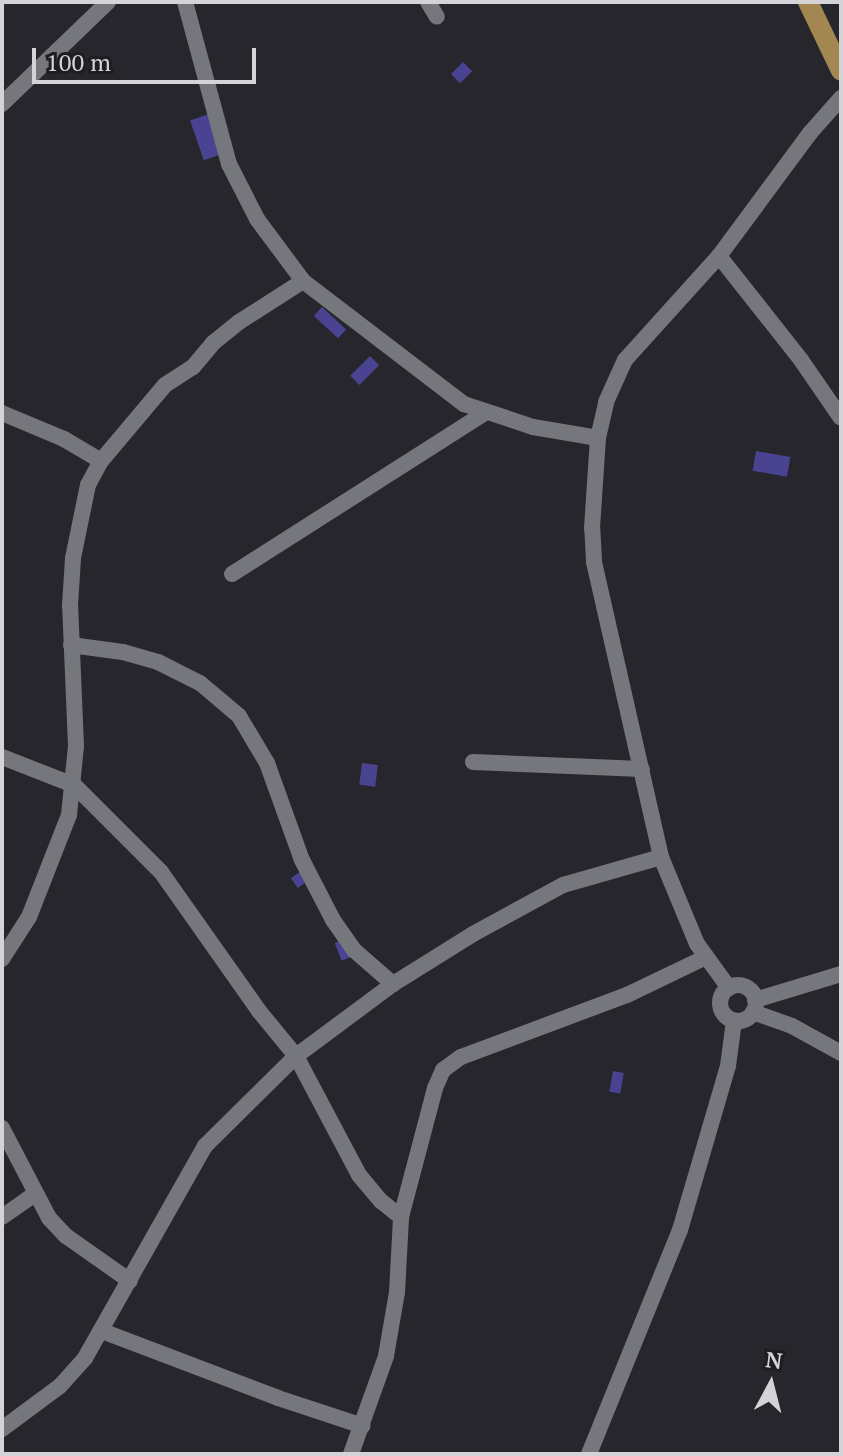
<!DOCTYPE html>
<html>
<head>
<meta charset="utf-8">
<style>
	body { margin:0 }
	#map { position:relative; width:843px; height:1456px; overflow:hidden; background:#26262c; font-family:"PT Serif",serif }
	div>[style] { position:absolute }
	.building>* { inset:0; background:#4a4391; transform-origin:0 0 }
	.minor>* { height:16px; margin:-8px; padding:0 8px; transform-origin:8px; border-radius:8px; background:#76767d }
	.minor>.ring { margin:-8px; padding:0; box-sizing:content-box; background:none; border:16px solid #76767d; border-radius:50% }
	.major>* { height:20px; margin:-10px; padding:0 10px; transform-origin:10px; border-radius:10px; background:#a28751 }
	span { translate:-50% -50%; white-space:nowrap; text-align:center; line-height:1.15; -webkit-text-stroke:7px #1d1d22; paint-order:stroke }
	.frame { position:absolute; inset:0; border:4px solid #d4d4d8; pointer-events:none }
	.north { position:absolute; left:731px; top:1344px; width:80px; height:80px; -webkit-text-stroke:6px #1d1d22; paint-order:stroke; rotate:7deg; font-size:22px; font-weight:700; line-height:32px; text-align:center; color:#d4d4d8 }
	.north::after { content:''; display:block; margin:auto; width:28px; height:36px; background:#d4d4d8; clip-path:polygon(50% 0,100% 100%,50% 72%,0 100%) }
	.scale { position:absolute; left:32px; top:48px; width:224px; height:36px; box-sizing:border-box; border:4px solid #d4d4d8; border-top:0; padding-left:10px; font-size:24px; line-height:28px; white-space:nowrap; color:#d4d4d8; -webkit-text-stroke:6px #1d1d22; paint-order:stroke }
</style>
</head>
<body>
<div id="map">
	<div class="building">
		<div style="left:463px;top:62px;width:13px;height:17px;rotate:45deg"></div>
		<div style="left:209px;top:114px;width:42px;height:20px;rotate:71deg"></div>
		<div style="left:322px;top:307px;width:33px;height:12px;rotate:43deg"></div>
		<div style="left:370px;top:356px;width:13px;height:28px;rotate:45deg"></div>
		<div style="left:756px;top:451px;width:35px;height:20px;rotate:10deg"></div>
		<div style="left:362px;top:763px;width:16px;height:22px;rotate:7deg"></div>
		<div style="left:304px;top:869px;width:12px;height:16px;rotate:55deg"></div>
		<div style="left:345px;top:939px;width:19px;height:11px;rotate:69deg"></div>
		<div style="left:613px;top:1071px;width:11px;height:21px;rotate:10deg"></div>
	</div>
	<div class="minor">
		<div style="left:185px;top:2px;width:168px;rotate:74.8deg"></div>
		<div style="left:229px;top:164px;width:62px;rotate:63deg"></div>
		<div style="left:257px;top:219px;width:77px;rotate:53.4deg"></div>
		<div style="left:303px;top:281px;width:203px;rotate:37.4deg"></div>
		<div style="left:464px;top:404px;width:73px;rotate:18.4deg"></div>
		<div style="left:533px;top:427px;width:66px;rotate:9.6deg"></div>
		<div style="left:428px;top:2px;width:17px;rotate:59deg"></div>
		<div style="left:2px;top:104px;width:147px;rotate:-43.9deg"></div>
		<div style="left:719px;top:256px;width:132px;rotate:51.7deg"></div>
		<div style="left:801px;top:360px;width:70px;rotate:55.4deg"></div>
		<div style="left:2px;top:413px;width:67px;rotate:22.8deg"></div>
		<div style="left:64px;top:439px;width:43px;rotate:30.7deg"></div>
		<div style="left:232px;top:574px;width:301px;rotate:-32.5deg"></div>
		<div style="left:71px;top:645px;width:52px;rotate:7.7deg"></div>
		<div style="left:123px;top:652px;width:36px;rotate:16deg"></div>
		<div style="left:158px;top:662px;width:47px;rotate:26.6deg"></div>
		<div style="left:200px;top:683px;width:51px;rotate:40.2deg"></div>
		<div style="left:239px;top:716px;width:55px;rotate:59.2deg"></div>
		<div style="left:267px;top:763px;width:103px;rotate:70.2deg"></div>
		<div style="left:302px;top:860px;width:68px;rotate:62.7deg"></div>
		<div style="left:333px;top:920px;width:37px;rotate:55deg"></div>
		<div style="left:354px;top:950px;width:52px;rotate:41.1deg"></div>
		<div style="left:2px;top:757px;width:77px;rotate:21.3deg"></div>
		<div style="left:74px;top:785px;width:123px;rotate:45deg"></div>
		<div style="left:161px;top:872px;width:170px;rotate:54.8deg"></div>
		<div style="left:259px;top:1011px;width:58px;rotate:50.6deg"></div>
		<div style="left:296px;top:1056px;width:135px;rotate:62.1deg"></div>
		<div style="left:359px;top:1175px;width:34px;rotate:50deg"></div>
		<div style="left:381px;top:1201px;width:26px;rotate:39deg"></div>
		<div style="left:473px;top:762px;width:169px;rotate:2.4deg"></div>
		<div style="left:2px;top:959px;width:50px;rotate:-57.3deg"></div>
		<div style="left:29px;top:917px;width:110px;rotate:-68.6deg"></div>
		<div style="left:69px;top:815px;width:69px;rotate:-84.2deg"></div>
		<div style="left:76px;top:746px;width:141px;rotate:-92.4deg"></div>
		<div style="left:70px;top:605px;width:47px;rotate:-86.3deg"></div>
		<div style="left:73px;top:558px;width:75px;rotate:-78.4deg"></div>
		<div style="left:88px;top:485px;width:27px;rotate:-62deg"></div>
		<div style="left:101px;top:461px;width:99px;rotate:-49.9deg"></div>
		<div style="left:165px;top:385px;width:33px;rotate:-33deg"></div>
		<div style="left:193px;top:367px;width:31px;rotate:-50deg"></div>
		<div style="left:213px;top:343px;width:33px;rotate:-39deg"></div>
		<div style="left:239px;top:322px;width:76px;rotate:-32.6deg"></div>
		<div class="ring" style="left:720px;top:985px;width:20px;height:20px"></div>
		<div style="left:729px;top:988px;width:54px;rotate:-126deg"></div>
		<div style="left:697px;top:944px;width:94px;rotate:-112.5deg"></div>
		<div style="left:661px;top:857px;width:303px;rotate:-102.8deg"></div>
		<div style="left:594px;top:561px;width:33px;rotate:-93deg"></div>
		<div style="left:592px;top:528px;width:90px;rotate:-86.2deg"></div>
		<div style="left:598px;top:438px;width:37px;rotate:-77deg"></div>
		<div style="left:606px;top:402px;width:46px;rotate:-65.7deg"></div>
		<div style="left:625px;top:360px;width:140px;rotate:-47.9deg"></div>
		<div style="left:719px;top:256px;width:153px;rotate:-53.5deg"></div>
		<div style="left:810px;top:133px;width:47px;rotate:-48.5deg"></div>
		<div style="left:755px;top:1000px;width:90px;rotate:-16.8deg"></div>
		<div style="left:753px;top:1012px;width:41px;rotate:19.7deg"></div>
		<div style="left:792px;top:1026px;width:56px;rotate:28.9deg"></div>
		<div style="left:2px;top:1128px;width:102px;rotate:62.4deg"></div>
		<div style="left:49px;top:1218px;width:25px;rotate:47deg"></div>
		<div style="left:66px;top:1236px;width:78px;rotate:35.1deg"></div>
		<div style="left:2px;top:1217px;width:39px;rotate:-35deg"></div>
		<div style="left:102px;top:1331px;width:188px;rotate:20.8deg"></div>
		<div style="left:278px;top:1398px;width:89px;rotate:18.2deg"></div>
		<div style="left:2px;top:1429px;width:72px;rotate:-36.6deg"></div>
		<div style="left:60px;top:1386px;width:38px;rotate:-48deg"></div>
		<div style="left:85px;top:1358px;width:244px;rotate:-60.5deg"></div>
		<div style="left:205px;top:1146px;width:128px;rotate:-44.7deg"></div>
		<div style="left:296px;top:1056px;width:121px;rotate:-36.6deg"></div>
		<div style="left:393px;top:984px;width:94px;rotate:-32deg"></div>
		<div style="left:473px;top:934px;width:102px;rotate:-28.6deg"></div>
		<div style="left:563px;top:885px;width:102px;rotate:-15.9deg"></div>
		<div style="left:351px;top:1454px;width:104px;rotate:-70.3deg"></div>
		<div style="left:386px;top:1356px;width:65px;rotate:-80.2deg"></div>
		<div style="left:397px;top:1292px;width:75px;rotate:-86.9deg"></div>
		<div style="left:401px;top:1217px;width:133px;rotate:-75.2deg"></div>
		<div style="left:435px;top:1088px;width:20px;rotate:-66deg"></div>
		<div style="left:443px;top:1070px;width:22px;rotate:-36deg"></div>
		<div style="left:461px;top:1057px;width:177px;rotate:-20.5deg"></div>
		<div style="left:627px;top:995px;width:88px;rotate:-25.7deg"></div>
		<div style="left:589px;top:1454px;width:242px;rotate:-67.9deg"></div>
		<div style="left:680px;top:1230px;width:171px;rotate:-73.7deg"></div>
		<div style="left:728px;top:1066px;width:45px;rotate:-82.4deg"></div>
	</div>
	<div class="major">
		<div style="left:808px;top:2px;width:76px;rotate:64.4deg"></div>
	</div>
	<div class="frame"></div>
	<div class="north">N</div>
	<div class="scale">100 m</div>
</div>
</body>
</html>
